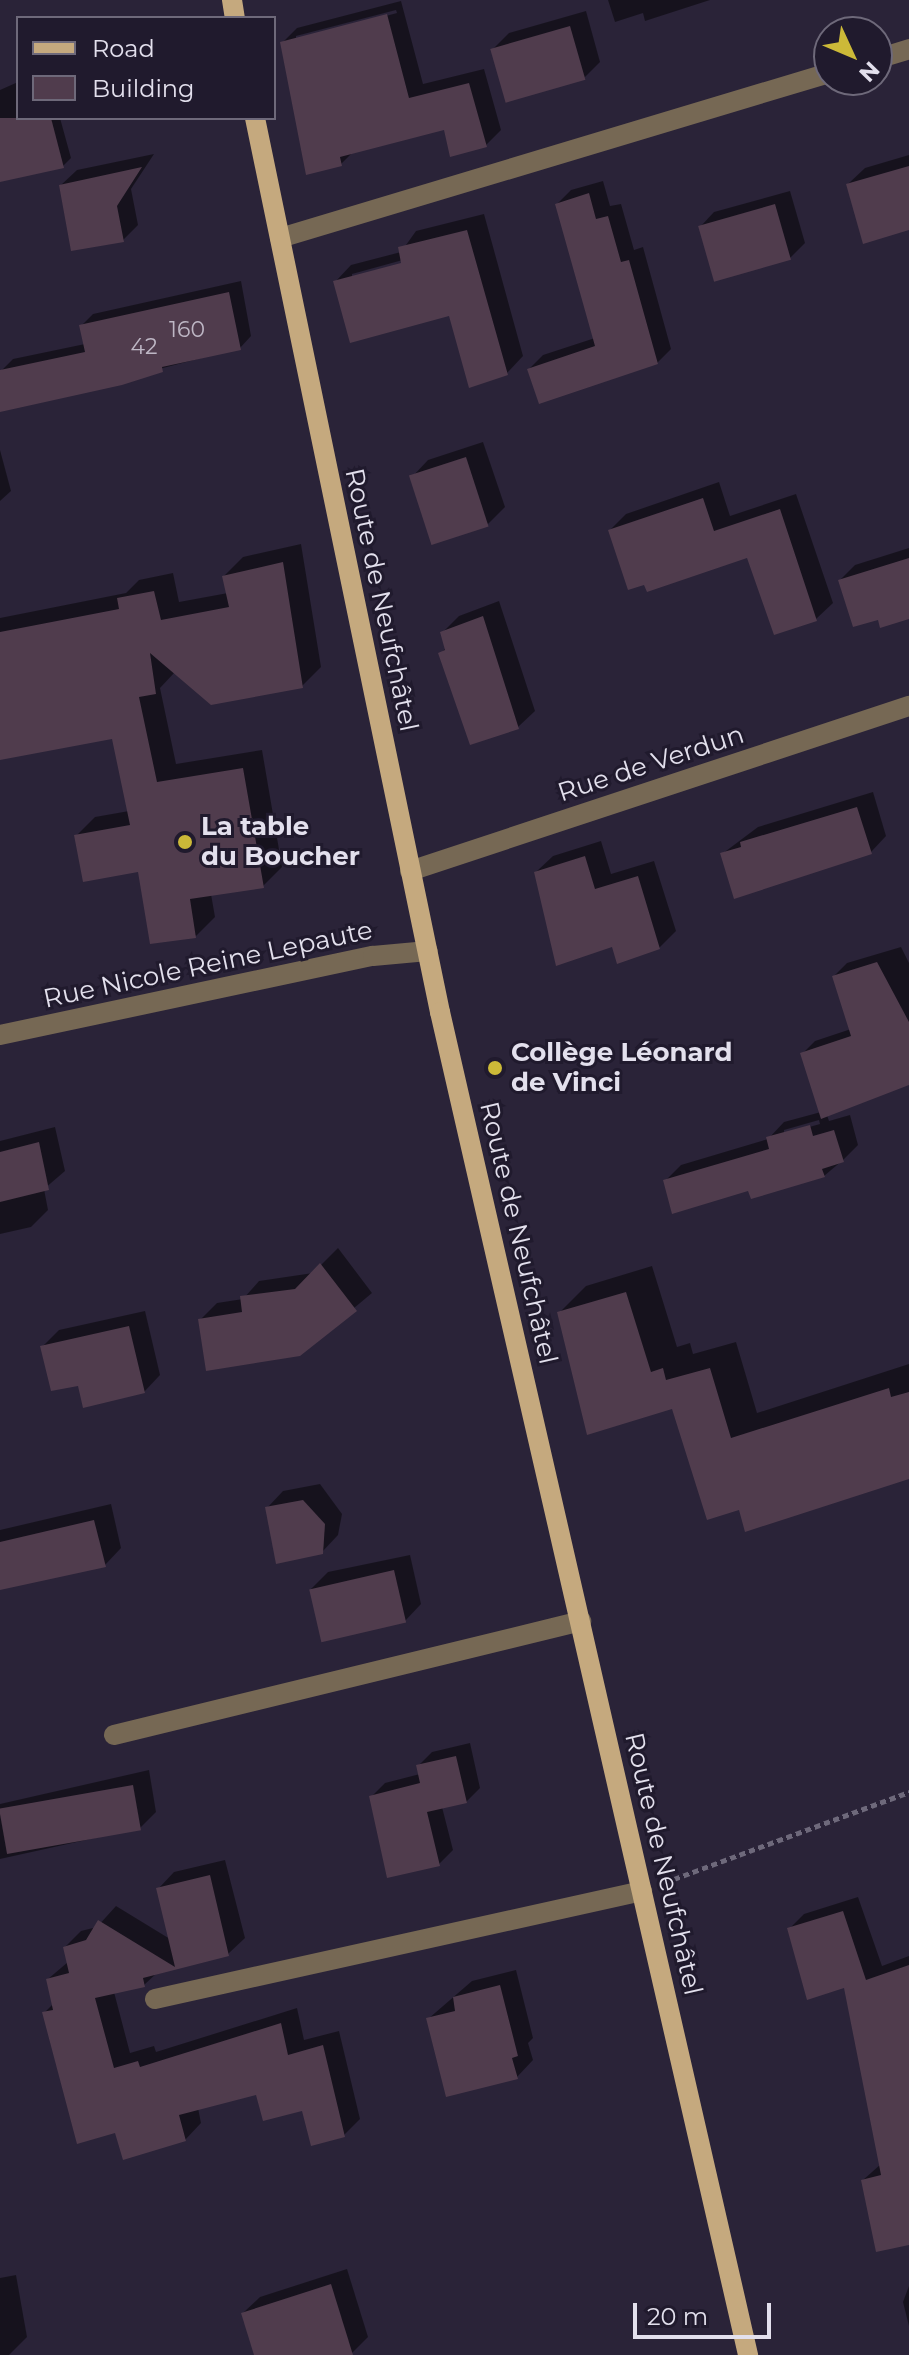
<!DOCTYPE html>
<html>
<head>
<meta charset="utf-8">
<style>
	body { margin:0 }
	#map { position:relative; width:909px; height:2355px; overflow:hidden; background:#2a2338; font-family:Montserrat,sans-serif }
	div>[style] { position:absolute }
	.shadow>* { inset:0; background:#0007 }
	.building>* { inset:0; background:#503c4d; transform-origin:0 0 }
	.path>* { height:5px; margin-top:-2.5px; transform-origin:0; background:repeating-linear-gradient(90deg,#6e697b 0 6px,transparent 0 10px) }
	.minor>* { height:20px; margin:-10px; padding:0 10px; transform-origin:10px; border-radius:10px; background:#766854 }
	.major>* { height:20px; margin:-10px; padding:0 10px; transform-origin:10px; border-radius:10px; background:#c5a97e }
	.dots>* { width:22px; height:22px; translate:-50% -50%; box-sizing:border-box; border:4px solid #201a2d; border-radius:50% }
	span { translate:-50% -50%; white-space:nowrap; text-align:center; line-height:1.15; -webkit-text-stroke:6px #201a2d; paint-order:stroke }
	.number-label { font-size:22px; color:#beb7c5 }
	.number-label span { -webkit-text-stroke-width:0 }
	.street-label { font-size:26px; color:#e3e0ed }
	.poi-label { font-size:26px; color:#e3e0ed; font-weight:700 }
	.left { translate:0 -50%; text-align:left }
	.legend { position:absolute; left:16px; top:16px; width:260px; height:104px; box-sizing:border-box; background:#201a2d; border:2px solid #6e697a; margin:0; padding:10px 14px; list-style:none; font-size:24px; color:#e3e0ed }
	.legend li { display:flex; align-items:center; gap:16px; height:40px }
	.legend b { width:40px; border:2px solid #6e697a }
	.north { position:absolute; left:813px; top:16px; width:80px; height:80px; box-sizing:border-box; background:#201a2d; border:2px solid #6e697a; border-radius:50%; rotate:134deg; font-size:22px; font-weight:700; line-height:32px; text-align:center; color:#e3e0ed }
	.north::after { content:''; display:block; margin:auto; width:28px; height:36px; background:#ccb938; clip-path:polygon(50% 0,100% 100%,50% 72%,0 100%) }
	.scale { position:absolute; left:633px; top:2303px; width:138px; height:36px; box-sizing:border-box; border:4px solid #e3e0ed; border-top:0; padding-left:10px; font-size:24px; line-height:28px; white-space:nowrap; color:#e3e0ed; -webkit-text-stroke:6px #201a2d; paint-order:stroke }
</style>
</head>
<body>
<div id="map">
	<div class="shadow">
		<div style="clip-path:polygon(608px 0,710px 0,645px 21px,643px 13px,615px 22px)"></div>
		<div style="clip-path:polygon(evenodd,401px 1px,423px 84px,484px 69px,501px 130px,486px 145px,452px 154px,445px 127px,354px 151px,341px 164px,282px 43px,297px 28px,401px 1px,396px 10px,397px 13px,296px 40px,296px 36px,396px 10px)"></div>
		<div style="clip-path:polygon(586px 11px,600px 62px,584px 78px,492px 50px,509px 33px)"></div>
		<div style="clip-path:polygon(18px 82px,18px 118px,60px 118px,71px 158px,63px 166px,0 180px,0 90px)"></div>
		<div style="clip-path:polygon(154px 154px,131px 189px,138px 225px,123px 240px,61px 185px,77px 170px)"></div>
		<div style="clip-path:polygon(909px 155px,909px 228px,848px 184px,865px 168px)"></div>
		<div style="clip-path:polygon(603px 181px,610px 206px,621px 204px,634px 250px,643px 247px,671px 349px,657px 363px,529px 369px,543px 355px,595px 338px,557px 204px,571px 190px)"></div>
		<div style="clip-path:polygon(790px 191px,805px 243px,790px 258px,700px 227px,714px 212px)"></div>
		<div style="clip-path:polygon(evenodd,484px 214px,523px 356px,507px 373px,450px 314px,335px 282px,351px 265px,401px 252px,416px 231px,484px 214px,410px 258px,411px 262px,352px 278px,352px 274px,410px 258px)"></div>
		<div style="clip-path:polygon(241px 281px,251px 336px,240px 348px,9px 408px,1px 371px,13px 359px,85px 344px,82px 325px,93px 314px)"></div>
		<div style="clip-path:polygon(483px 442px,505px 507px,488px 524px,412px 477px,428px 460px)"></div>
		<div style="clip-path:polygon(0 450px,11px 491px,0 501px)"></div>
		<div style="clip-path:polygon(719px 482px,730px 516px,796px 494px,833px 603px,816px 619px,748px 555px,610px 530px,626px 514px)"></div>
		<div style="clip-path:polygon(301px 544px,321px 667px,302px 686px,175px 672px,160px 688px,176px 764px,262px 750px,282px 867px,263px 886px,211px 894px,215px 917px,196px 936px,140px 870px,76px 836px,95px 817px,129px 811px,114px 737px,0 758px,0 618px,126px 593px,139px 580px,173px 573px,179px 602px,228px 593px,224px 576px,243px 557px)"></div>
		<div style="clip-path:polygon(909px 548px,909px 616px,879px 617px,840px 580px,855px 565px)"></div>
		<div style="clip-path:polygon(499px 601px,535px 711px,518px 727px,441px 653px,446px 648px,442px 633px,459px 616px)"></div>
		<div style="clip-path:polygon(873px 792px,886px 836px,871px 852px,722px 854px,758px 827px)"></div>
		<div style="clip-path:polygon(601px 841px,611px 874px,654px 861px,676px 931px,659px 948px,613px 945px,536px 872px,553px 856px)"></div>
		<div style="clip-path:polygon(evenodd,901px 947px,909px 963px,909px 1083px,827px 1115px,829px 1121px,850px 1115px,858px 1145px,843px 1160px,824px 1176px,750px 1189px,666px 1180px,681px 1165px,768px 1139px,784px 1122px,821px 1112px,802px 1054px,815px 1041px,851px 1029px,834px 976px,847px 963px,901px 947px,819px 1120px,820px 1124px,784px 1134px,784px 1130px,819px 1120px)"></div>
		<div style="clip-path:polygon(55px 1127px,65px 1171px,44px 1189px,48px 1210px,31px 1227px,0 1234px,0 1141px)"></div>
		<div style="clip-path:polygon(338px 1248px,372px 1293px,299px 1354px,200px 1320px,217px 1303px,243px 1299px,259px 1281px,313px 1273px)"></div>
		<div style="clip-path:polygon(652px 1266px,677px 1347px,690px 1343px,693px 1354px,736px 1342px,757px 1413px,909px 1364px,909px 1475px,740px 1507px,673px 1406px,559px 1313px,586px 1286px)"></div>
		<div style="clip-path:polygon(145px 1311px,160px 1375px,144px 1392px,80px 1384px,43px 1346px,59px 1330px)"></div>
		<div style="clip-path:polygon(320px 1484px,342px 1514px,338px 1535px,322px 1552px,267px 1508px,283px 1491px)"></div>
		<div style="clip-path:polygon(111px 1504px,121px 1548px,105px 1565px,0 1588px,0 1530px)"></div>
		<div style="clip-path:polygon(410px 1555px,421px 1604px,405px 1621px,311px 1589px,328px 1572px)"></div>
		<div style="clip-path:polygon(470px 1743px,480px 1788px,466px 1802px,442px 1807px,453px 1850px,439px 1864px,371px 1797px,385px 1783px,420px 1774px,418px 1766px,432px 1752px)"></div>
		<div style="clip-path:polygon(149px 1770px,156px 1812px,140px 1828px,0 1859px,0 1804px)"></div>
		<div style="clip-path:polygon(225px 1860px,245px 1938px,228px 1954px,158px 1972px,144px 1985px,114px 1992px,130px 2053px,154px 2046px,156px 2052px,297px 2008px,304px 2040px,339px 2031px,360px 2119px,344px 2135px,303px 2109px,258px 2092px,198px 2108px,201px 2123px,185px 2140px,117px 2131px,44px 2013px,54px 2003px,48px 1979px,68px 1962px,65px 1947px,81px 1931px,97px 1927px,116px 1906px,170px 1939px,158px 1889px,174px 1872px)"></div>
		<div style="clip-path:polygon(858px 1897px,882px 1966px,909px 1956px,909px 2243px,863px 2180px,881px 2164px,846px 1986px,789px 1929px,804px 1914px)"></div>
		<div style="clip-path:polygon(516px 1970px,533px 2038px,528px 2043px,533px 2060px,517px 2077px,428px 2019px,472px 1981px)"></div>
		<div style="clip-path:polygon(347px 2269px,368px 2337px,352px 2353px,256px 2355px,243px 2313px,260px 2297px)"></div>
		<div style="clip-path:polygon(16px 2275px,27px 2337px,9px 2355px,0 2355px,0 2278px)"></div>
		<div style="clip-path:polygon(909px 2286px,909px 2326px,903px 2302px)"></div>
	</div>
	<div class="building">
		<div style="clip-path:polygon(387px 14px,409px 98px,469px 83px,487px 147px,450px 157px,444px 130px,340px 157px,342px 166px,306px 175px,280px 42px)"></div>
		<div style="left:570px;top:26px;width:56px;height:83px;rotate:74deg"></div>
		<div style="clip-path:polygon(0 118px,51px 118px,64px 168px,0 182px)"></div>
		<div style="clip-path:polygon(909px 166px,909px 230px,863px 244px,846px 184px)"></div>
		<div style="clip-path:polygon(142px 167px,117px 206px,124px 242px,71px 251px,59px 185px)"></div>
		<div style="clip-path:polygon(589px 193px,596px 219px,608px 216px,621px 262px,629px 260px,658px 364px,539px 404px,527px 369px,595px 346px,555px 204px)"></div>
		<div style="left:775px;top:204px;width:58px;height:80px;rotate:74deg"></div>
		<div style="clip-path:polygon(467px 230px,508px 375px,469px 388px,449px 316px,350px 343px,333px 281px,401px 263px,398px 247px)"></div>
		<div style="clip-path:polygon(229px 292px,241px 350px,162px 367px,163px 372px,122px 385px,0 412px,0 370px,85px 352px,79px 325px)"></div>
		<div style="left:466px;top:457px;width:73px;height:60px;rotate:72deg"></div>
		<div style="clip-path:polygon(703px 498px,714px 531px,780px 509px,817px 621px,774px 635px,747px 558px,647px 592px,644px 585px,628px 590px,608px 530px)"></div>
		<div style="clip-path:polygon(909px 558px,909px 619px,880px 628px,878px 620px,853px 627px,838px 580px)"></div>
		<div style="clip-path:polygon(283px 562px,303px 688px,211px 705px,150px 653px,156px 694px,139px 697px,157px 782px,243px 768px,264px 888px,190px 899px,196px 938px,150px 944px,138px 872px,83px 882px,74px 835px,130px 825px,112px 739px,0 760px,0 632px,119px 609px,117px 598px,154px 591px,161px 620px,229px 607px,222px 576px)"></div>
		<div style="clip-path:polygon(483px 616px,519px 729px,470px 745px,438px 653px,445px 650px,440px 632px)"></div>
		<div style="clip-path:polygon(857px 807px,872px 854px,734px 899px,720px 853px,741px 847px,740px 842px)"></div>
		<div style="clip-path:polygon(585px 856px,595px 889px,638px 876px,660px 949px,617px 964px,612px 947px,556px 966px,534px 872px)"></div>
		<div style="clip-path:polygon(877px 962px,909px 1022px,909px 1085px,821px 1119px,800px 1053px,851px 1036px,832px 976px)"></div>
		<div style="clip-path:polygon(810px 1125px,813px 1136px,834px 1130px,844px 1162px,822px 1169px,825px 1177px,751px 1199px,748px 1191px,672px 1214px,663px 1180px,769px 1149px,766px 1137px)"></div>
		<div style="clip-path:polygon(39px 1142px,49px 1190px,0 1202px,0 1152px)"></div>
		<div style="clip-path:polygon(320px 1263px,357px 1311px,300px 1356px,206px 1371px,198px 1319px,242px 1312px,240px 1296px,295px 1289px)"></div>
		<div style="clip-path:polygon(626px 1292px,651px 1372px,663px 1368px,666px 1380px,710px 1368px,731px 1438px,889px 1388px,891px 1397px,909px 1392px,909px 1479px,745px 1532px,739px 1510px,707px 1520px,672px 1409px,587px 1435px,557px 1312px)"></div>
		<div style="clip-path:polygon(129px 1326px,145px 1393px,83px 1408px,78px 1386px,51px 1391px,40px 1346px)"></div>
		<div style="clip-path:polygon(303px 1500px,325px 1524px,323px 1554px,276px 1564px,265px 1507px)"></div>
		<div style="clip-path:polygon(94px 1520px,106px 1567px,0 1590px,0 1542px)"></div>
		<div style="left:394px;top:1570px;width:54px;height:87px;rotate:77deg"></div>
		<div style="clip-path:polygon(456px 1756px,467px 1803px,427px 1812px,440px 1866px,387px 1878px,369px 1796px,420px 1783px,416px 1765px)"></div>
		<div style="left:133px;top:1785px;width:46px;height:136px;rotate:80deg"></div>
		<div style="clip-path:polygon(210px 1875px,229px 1956px,143px 1978px,145px 1987px,95px 1998px,114px 2068px,138px 2061px,140px 2067px,281px 2023px,288px 2055px,323px 2045px,345px 2137px,311px 2146px,302px 2111px,263px 2121px,256px 2095px,179px 2115px,186px 2141px,123px 2160px,115px 2133px,77px 2144px,42px 2012px,53px 2010px,46px 1979px,69px 1973px,63px 1947px,86px 1940px,98px 1920px,175px 1967px,156px 1888px)"></div>
		<div style="clip-path:polygon(843px 1911px,866px 1980px,909px 1965px,909px 2245px,876px 2252px,861px 2180px,881px 2175px,844px 1988px,807px 2000px,787px 1928px)"></div>
		<div style="clip-path:polygon(500px 1985px,518px 2056px,512px 2058px,518px 2079px,446px 2097px,426px 2018px,455px 2011px,453px 1997px)"></div>
		<div style="clip-path:polygon(331px 2284px,353px 2355px,254px 2355px,241px 2313px)"></div>
	</div>
	<div class="path">
		<div style="left:674px;top:1879px;width:251px;rotate:-20.3deg"></div>
	</div>
	<div class="minor">
		<div style="left:877px;top:59px;width:34px;rotate:-17deg"></div>
		<div style="left:280px;top:238px;width:573px;rotate:-16.73deg"></div>
		<div style="left:410px;top:871px;width:526px;rotate:-18.3deg"></div>
		<div style="left:0;top:1035px;width:381px;rotate:-12deg"></div>
		<div style="left:373px;top:956px;width:55px;rotate:-5.2deg"></div>
		<div style="left:114px;top:1735px;width:481px;rotate:-13.7deg"></div>
		<div style="left:155px;top:1999px;width:499px;rotate:-12.5deg"></div>
	</div>
	<div class="major">
		<div style="left:232px;top:0;width:18px;rotate:81deg"></div>
		<div style="left:255px;top:118px;width:913px;rotate:78.31deg"></div>
		<div style="left:440px;top:1012px;width:1378px;rotate:77.08deg"></div>
	</div>
	<div class="dots">
		<div style="left:185px;top:842px;background:#ccb938"></div>
		<div style="left:495px;top:1068px;background:#ccb938"></div>
	</div>
	<div class="number-label">
		<span style="left:187px;top:330px">160</span>
		<span style="left:144px;top:347px">42</span>
	</div>
	<div class="street-label">
		<span style="left:381px;top:600px;rotate:78deg">Route de Neufchâtel</span>
		<span style="left:651px;top:764px;rotate:-18deg">Rue de Verdun</span>
		<span style="left:208px;top:965px;rotate:-12deg">Rue Nicole Reine Lepaute</span>
		<span style="left:518px;top:1233px;rotate:77deg">Route de Neufchâtel</span>
		<span style="left:663px;top:1864px;rotate:77deg">Route de Neufchâtel</span>
	</div>
	<div class="poi-label">
		<span class="left" style="left:201px;top:842px">La table<br>du Boucher</span>
		<span class="left" style="left:511px;top:1068px">Collège Léonard<br>de Vinci</span>
	</div>
	<ul class="legend">
	<li><b style="height:10px;background:#c5a97e"></b>Road</li>
	<li><b style="height:22px;background:#503c4d"></b>Building</li>
	</ul>
	<div class="north">N</div>
	<div class="scale">20 m</div>
</div>
</body>
</html>
